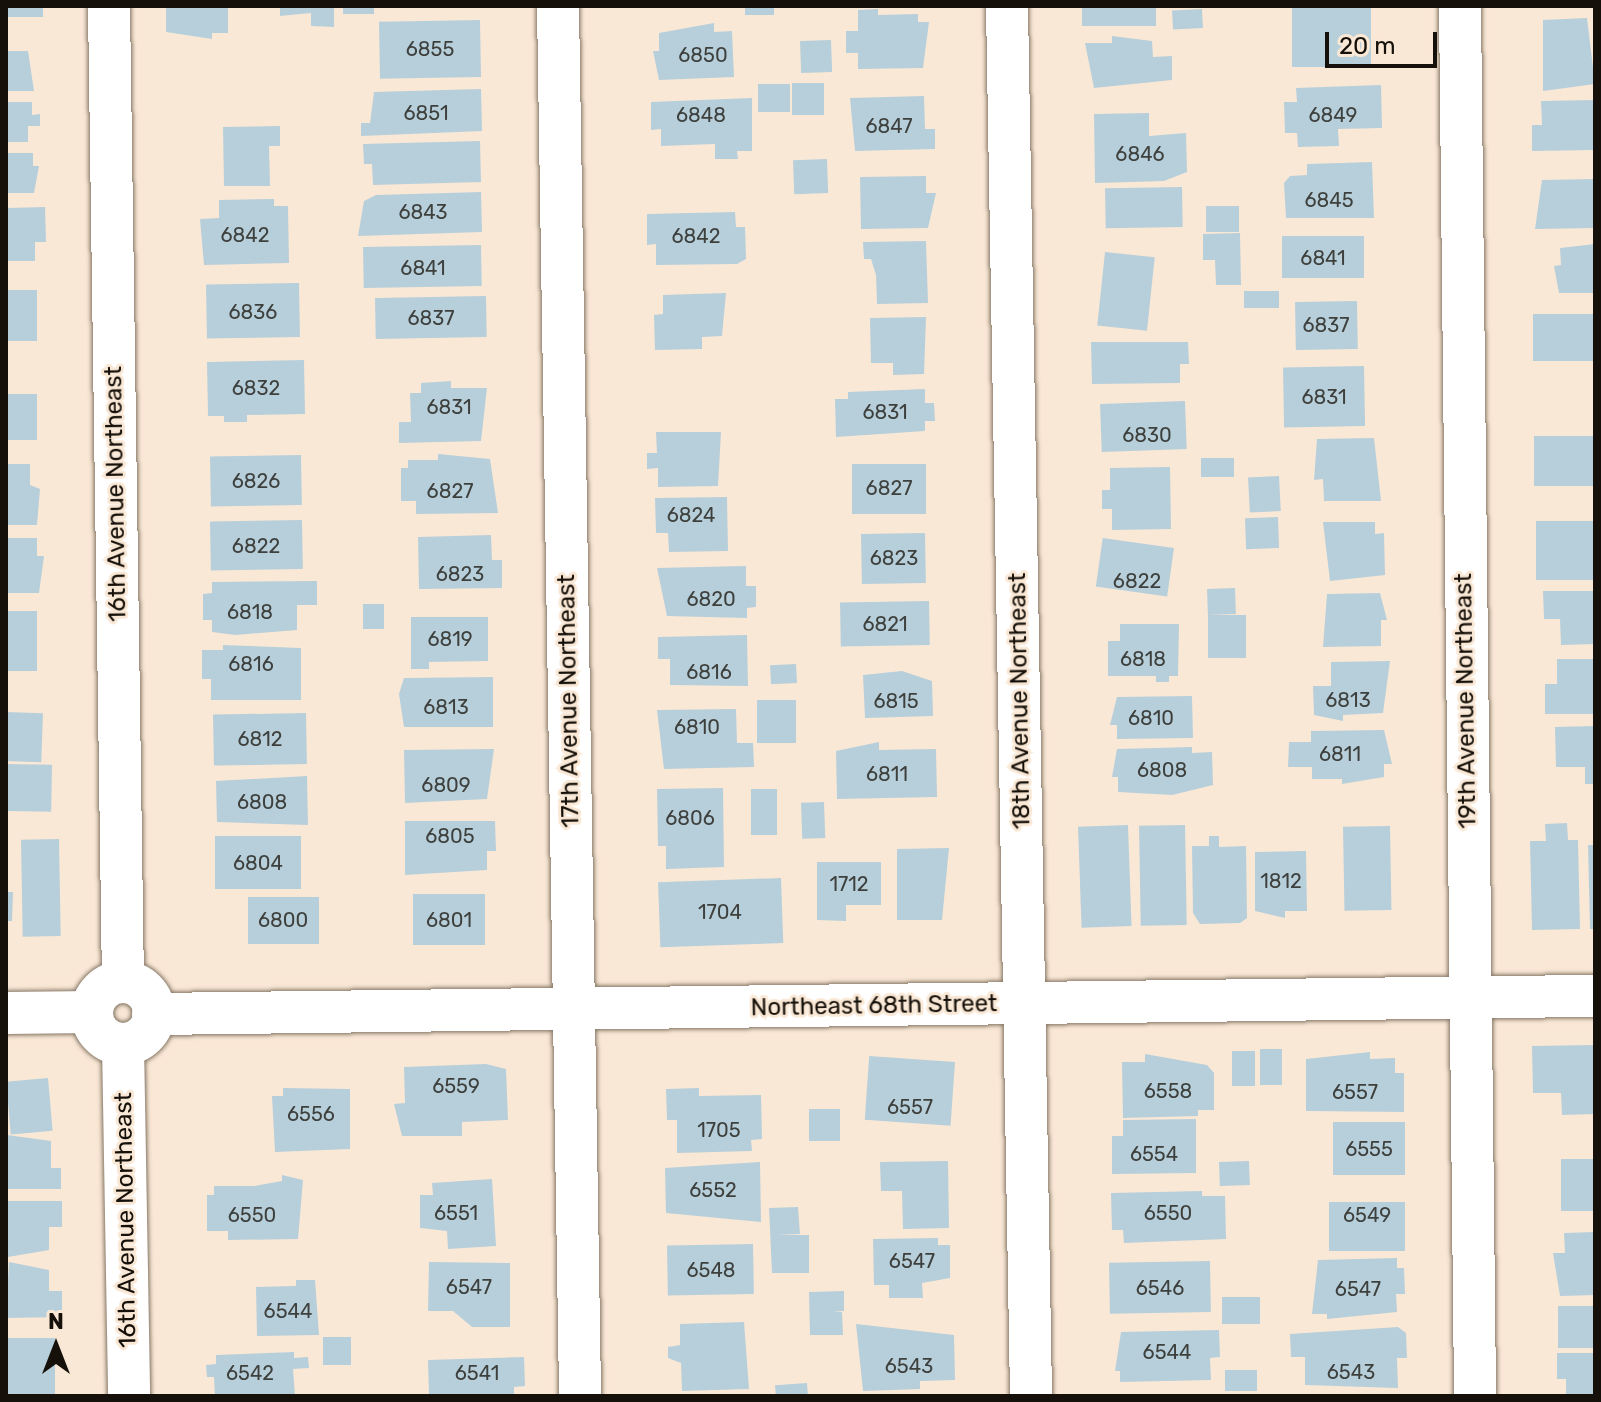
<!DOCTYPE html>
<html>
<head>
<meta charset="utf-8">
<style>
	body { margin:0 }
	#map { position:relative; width:1601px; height:1402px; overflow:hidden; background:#fae8d6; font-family:Rubik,sans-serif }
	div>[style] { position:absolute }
	.building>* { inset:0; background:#b7cfda; transform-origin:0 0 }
	.roads { filter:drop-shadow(0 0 2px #867766) drop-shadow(0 0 2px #867766) }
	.minor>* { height:42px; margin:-21px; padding:0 21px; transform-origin:21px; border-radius:21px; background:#fff }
	.minor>.ring { margin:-21px; padding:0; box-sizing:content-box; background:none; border:42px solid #fff; border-radius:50% }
	span { translate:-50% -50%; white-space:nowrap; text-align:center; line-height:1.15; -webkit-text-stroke:6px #fae8d6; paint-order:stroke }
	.number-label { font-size:20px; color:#3e403d }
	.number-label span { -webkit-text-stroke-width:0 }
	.street-label { font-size:24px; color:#151009 }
	.frame { position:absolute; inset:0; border:8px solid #151009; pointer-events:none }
	.north { position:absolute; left:16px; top:1306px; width:80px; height:80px; -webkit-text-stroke:6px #fae8d6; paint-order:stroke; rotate:0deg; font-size:22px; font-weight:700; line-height:32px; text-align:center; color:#151009 }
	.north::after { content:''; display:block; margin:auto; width:28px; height:36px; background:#151009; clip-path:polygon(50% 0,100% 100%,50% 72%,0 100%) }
	.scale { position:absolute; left:1325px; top:32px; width:112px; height:36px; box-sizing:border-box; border:4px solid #151009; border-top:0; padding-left:10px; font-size:24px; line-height:28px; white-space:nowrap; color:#151009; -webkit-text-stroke:6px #fae8d6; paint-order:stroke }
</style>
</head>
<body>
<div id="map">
	<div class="building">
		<div style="left:6px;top:6px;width:37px;height:11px"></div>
		<div style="clip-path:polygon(228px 6px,228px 33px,212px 33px,212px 39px,166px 32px,166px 7px)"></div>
		<div style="clip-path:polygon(280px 6px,334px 6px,334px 27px,311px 26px,311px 13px,280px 16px)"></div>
		<div style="left:343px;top:6px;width:31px;height:8px"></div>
		<div style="left:745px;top:6px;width:29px;height:9px"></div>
		<div style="left:1082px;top:6px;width:74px;height:20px"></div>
		<div style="left:1292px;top:7px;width:79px;height:60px"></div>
		<div style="clip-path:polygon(878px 9px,878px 15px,918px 14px,918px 22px,929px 22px,923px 68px,858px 69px,858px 53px,846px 53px,846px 31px,858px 31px,858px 10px)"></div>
		<div style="left:1202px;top:9px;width:19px;height:30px;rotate:87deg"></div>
		<div style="clip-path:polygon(1587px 18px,1595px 84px,1543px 91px,1543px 20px)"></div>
		<div style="left:480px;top:20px;width:57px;height:101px;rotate:89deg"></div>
		<div style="clip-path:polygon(714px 23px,714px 32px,732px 31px,734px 77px,659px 80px,653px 51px,659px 51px,659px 33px)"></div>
		<div style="clip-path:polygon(1112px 36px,1152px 41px,1153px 57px,1172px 56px,1172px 80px,1094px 88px,1085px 43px,1112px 43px)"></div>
		<div style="left:831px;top:40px;width:32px;height:31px;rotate:88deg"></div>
		<div style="clip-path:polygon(6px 51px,28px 51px,34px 91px,6px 91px)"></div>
		<div style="left:824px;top:83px;width:32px;height:32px;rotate:90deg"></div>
		<div style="left:790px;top:84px;width:28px;height:32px;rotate:90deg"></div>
		<div style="clip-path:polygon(1381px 85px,1382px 128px,1338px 129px,1339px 146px,1298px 147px,1297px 133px,1285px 133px,1284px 102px,1297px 102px,1296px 88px)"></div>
		<div style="clip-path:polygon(481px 89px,482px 131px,361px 136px,361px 123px,370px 123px,374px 92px)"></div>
		<div style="clip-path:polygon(924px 96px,925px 129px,935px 129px,935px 149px,855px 151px,850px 98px)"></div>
		<div style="clip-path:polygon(752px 98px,752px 151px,737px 151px,738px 159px,715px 159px,715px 144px,661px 146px,661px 129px,651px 130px,651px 102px)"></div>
		<div style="clip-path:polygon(1595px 100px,1595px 150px,1532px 151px,1532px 125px,1542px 125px,1541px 101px)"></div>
		<div style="clip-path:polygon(6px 102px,32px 102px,32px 115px,40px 114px,40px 126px,28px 126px,28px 142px,6px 142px)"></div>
		<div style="clip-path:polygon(1149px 113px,1149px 136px,1186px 133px,1187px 172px,1164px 181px,1095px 183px,1094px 114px)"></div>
		<div style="clip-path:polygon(280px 126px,280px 146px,269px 146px,270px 186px,224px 186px,223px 127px)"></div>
		<div style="clip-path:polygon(480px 141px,481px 182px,373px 185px,372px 164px,364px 164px,363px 144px)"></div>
		<div style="clip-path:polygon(6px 153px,33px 153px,33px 166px,39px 166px,34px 193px,6px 193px)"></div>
		<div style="left:827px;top:159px;width:34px;height:34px;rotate:88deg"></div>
		<div style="clip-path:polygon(1372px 162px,1374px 218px,1286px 218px,1284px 183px,1290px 176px,1307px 175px,1307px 164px)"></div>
		<div style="clip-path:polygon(926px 176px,926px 193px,936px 193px,928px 228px,861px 229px,860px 177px)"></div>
		<div style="clip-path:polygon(1595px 179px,1595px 228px,1535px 229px,1542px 180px)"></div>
		<div style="left:1182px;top:187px;width:40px;height:77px;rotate:89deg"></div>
		<div style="clip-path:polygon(481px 192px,482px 232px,358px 236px,364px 201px,376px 195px)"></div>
		<div style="clip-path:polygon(274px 199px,274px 206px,288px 206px,289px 263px,204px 265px,200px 219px,219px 218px,219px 200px)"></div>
		<div style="left:1206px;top:206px;width:33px;height:26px"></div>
		<div style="clip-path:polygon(45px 207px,46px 242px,35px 242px,35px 261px,6px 261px,6px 208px)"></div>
		<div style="clip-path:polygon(735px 212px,736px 227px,745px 227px,746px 259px,737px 264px,656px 265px,656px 244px,647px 245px,647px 214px)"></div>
		<div style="clip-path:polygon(1240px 233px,1241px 285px,1216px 285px,1215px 260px,1203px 260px,1203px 234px)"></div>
		<div style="left:1364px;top:236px;width:42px;height:82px;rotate:90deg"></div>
		<div style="clip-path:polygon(926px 241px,928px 303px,877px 304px,876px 275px,871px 259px,864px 259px,863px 242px)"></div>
		<div style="clip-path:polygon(1595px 244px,1595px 293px,1559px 293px,1554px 266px,1561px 265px,1560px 248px)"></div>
		<div style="left:481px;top:245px;width:41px;height:118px;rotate:89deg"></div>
		<div style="left:1105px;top:252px;width:50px;height:74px;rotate:6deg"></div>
		<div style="left:299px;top:283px;width:54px;height:93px;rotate:89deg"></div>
		<div style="left:6px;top:290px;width:31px;height:51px"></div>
		<div style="left:1244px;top:291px;width:35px;height:17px"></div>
		<div style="clip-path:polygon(726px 293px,722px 336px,702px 337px,702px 349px,655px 350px,654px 315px,663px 314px,663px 295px)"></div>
		<div style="left:486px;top:296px;width:41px;height:111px;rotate:89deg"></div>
		<div style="left:1357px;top:301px;width:48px;height:62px;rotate:89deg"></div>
		<div style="left:1595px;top:314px;width:47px;height:62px;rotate:90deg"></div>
		<div style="clip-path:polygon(926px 317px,924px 374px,893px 375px,893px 363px,871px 363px,870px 318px)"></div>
		<div style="clip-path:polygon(1091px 342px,1188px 342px,1189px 364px,1180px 364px,1180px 383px,1092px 384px)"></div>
		<div style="clip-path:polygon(304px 360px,305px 414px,247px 415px,247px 422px,224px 422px,224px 416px,208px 416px,207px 362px)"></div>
		<div style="left:1364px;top:366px;width:60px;height:81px;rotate:89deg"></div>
		<div style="clip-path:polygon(451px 381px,451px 388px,487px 388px,481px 441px,399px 443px,399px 422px,411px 422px,410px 393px,421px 393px,421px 383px)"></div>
		<div style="clip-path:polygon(925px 389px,925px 403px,934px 403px,935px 421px,925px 421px,925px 431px,836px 437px,835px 399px,848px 399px,848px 392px)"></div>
		<div style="left:6px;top:394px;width:31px;height:46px"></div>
		<div style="left:1185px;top:401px;width:48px;height:85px;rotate:88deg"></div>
		<div style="clip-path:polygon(656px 432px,721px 432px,718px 486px,658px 487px,658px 468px,647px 469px,647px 453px,657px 453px)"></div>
		<div style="left:1595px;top:436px;width:50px;height:61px;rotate:90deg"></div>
		<div style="clip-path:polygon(1374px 438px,1381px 501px,1324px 501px,1323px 479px,1314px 480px,1317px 439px)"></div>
		<div style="clip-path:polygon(438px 454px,490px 459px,498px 513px,416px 514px,416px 501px,401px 501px,401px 468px,408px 468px,408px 460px,438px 460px)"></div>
		<div style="left:301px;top:455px;width:50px;height:91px;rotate:89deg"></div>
		<div style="left:1201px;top:458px;width:33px;height:19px"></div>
		<div style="clip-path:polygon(6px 464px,30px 464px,30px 485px,40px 489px,37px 525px,6px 525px)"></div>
		<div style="left:852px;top:464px;width:74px;height:50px"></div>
		<div style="clip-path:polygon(1170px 467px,1171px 529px,1112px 530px,1112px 509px,1102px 509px,1102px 490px,1110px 490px,1110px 468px)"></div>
		<div style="left:1279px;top:476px;width:35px;height:31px;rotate:87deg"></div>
		<div style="clip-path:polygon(727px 497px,728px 551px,669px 552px,668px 533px,656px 533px,655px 498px)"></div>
		<div style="left:1278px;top:517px;width:31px;height:33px;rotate:88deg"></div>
		<div style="left:302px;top:520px;width:49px;height:92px;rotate:89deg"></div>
		<div style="left:1595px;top:521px;width:59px;height:59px;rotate:90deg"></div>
		<div style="clip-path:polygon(1323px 522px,1375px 522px,1375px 534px,1384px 533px,1385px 575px,1330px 581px)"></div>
		<div style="left:925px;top:533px;width:50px;height:64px;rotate:89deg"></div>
		<div style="clip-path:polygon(491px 535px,492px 560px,502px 560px,502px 588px,419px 589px,418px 537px)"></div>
		<div style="clip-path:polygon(6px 538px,37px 538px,37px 556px,44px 556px,39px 593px,6px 593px)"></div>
		<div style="left:1174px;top:548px;width:49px;height:72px;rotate:98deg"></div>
		<div style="clip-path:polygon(746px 566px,746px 586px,756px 586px,756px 607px,747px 608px,747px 618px,667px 616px,657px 568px)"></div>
		<div style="clip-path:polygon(317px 581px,317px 605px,297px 605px,297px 630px,235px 635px,212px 632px,212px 620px,203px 620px,203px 594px,212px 593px,212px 582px)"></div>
		<div style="left:1235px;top:588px;width:26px;height:28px;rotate:88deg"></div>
		<div style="clip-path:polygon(1543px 591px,1595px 591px,1595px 644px,1561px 645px,1560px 619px,1544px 619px)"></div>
		<div style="clip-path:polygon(1380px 593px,1387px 620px,1381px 620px,1381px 646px,1323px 647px,1327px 594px)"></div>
		<div style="left:929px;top:601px;width:44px;height:89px;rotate:89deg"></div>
		<div style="left:363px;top:604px;width:21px;height:25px"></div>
		<div style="left:6px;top:611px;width:31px;height:60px"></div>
		<div style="left:1208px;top:615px;width:38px;height:43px"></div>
		<div style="clip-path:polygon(411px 617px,488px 617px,488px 661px,429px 662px,429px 669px,411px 669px)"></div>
		<div style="clip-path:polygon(1120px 624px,1179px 624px,1178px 676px,1169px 676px,1169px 682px,1156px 682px,1156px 676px,1108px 676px,1108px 641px,1120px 641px)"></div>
		<div style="clip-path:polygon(747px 635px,748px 686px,670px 685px,670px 659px,658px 659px,658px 637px)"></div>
		<div style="clip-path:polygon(223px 645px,301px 648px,301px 700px,211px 700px,211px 679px,202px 679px,202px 650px,223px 650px)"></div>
		<div style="clip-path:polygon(1557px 659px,1595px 659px,1595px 714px,1545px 714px,1545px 684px,1557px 684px)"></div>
		<div style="clip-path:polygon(1390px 661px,1383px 713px,1343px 715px,1343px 721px,1314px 715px,1313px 686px,1331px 686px,1331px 662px)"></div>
		<div style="left:796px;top:664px;width:19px;height:26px;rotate:87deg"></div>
		<div style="clip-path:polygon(902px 671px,932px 681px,933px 716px,865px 718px,863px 675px)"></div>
		<div style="clip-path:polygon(493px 677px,493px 727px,404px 727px,399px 694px,404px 678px)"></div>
		<div style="clip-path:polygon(1192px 696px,1193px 738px,1117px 739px,1117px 725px,1110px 725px,1117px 697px)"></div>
		<div style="left:757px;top:700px;width:39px;height:43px"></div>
		<div style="clip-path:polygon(736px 709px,737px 743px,753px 743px,754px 767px,664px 769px,657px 710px)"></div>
		<div style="left:6px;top:712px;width:37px;height:49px;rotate:2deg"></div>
		<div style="left:306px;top:713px;width:51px;height:93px;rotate:89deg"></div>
		<div style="clip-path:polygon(1595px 726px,1595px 784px,1585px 784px,1585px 767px,1556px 767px,1555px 727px)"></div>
		<div style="clip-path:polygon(1384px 730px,1392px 764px,1384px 764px,1384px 777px,1342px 784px,1342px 779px,1312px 779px,1312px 767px,1288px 767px,1289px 742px,1311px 742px,1311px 731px)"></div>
		<div style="clip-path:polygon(879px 742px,879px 750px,936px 749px,937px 797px,837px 799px,836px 751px)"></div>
		<div style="clip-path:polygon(1192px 747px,1192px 753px,1212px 752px,1213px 785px,1172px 795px,1118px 792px,1118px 777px,1112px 777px,1117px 749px)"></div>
		<div style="clip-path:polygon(494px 749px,487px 799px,405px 803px,404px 750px)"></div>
		<div style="left:6px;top:764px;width:46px;height:47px;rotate:1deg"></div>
		<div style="clip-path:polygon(307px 776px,308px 825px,217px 822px,216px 781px)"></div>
		<div style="clip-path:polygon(723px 788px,724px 867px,666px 869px,666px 846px,658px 846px,657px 789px)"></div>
		<div style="left:751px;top:789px;width:26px;height:46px"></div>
		<div style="left:824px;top:802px;width:36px;height:23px;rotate:88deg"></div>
		<div style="clip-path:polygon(405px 821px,495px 821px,496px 851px,487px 851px,487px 870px,405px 875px)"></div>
		<div style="clip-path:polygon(1567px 823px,1568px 840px,1578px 840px,1580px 929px,1532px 930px,1530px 841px,1546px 841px,1545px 824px)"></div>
		<div style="left:1128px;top:825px;width:101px;height:50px;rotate:88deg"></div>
		<div style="left:1185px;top:825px;width:100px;height:46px;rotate:89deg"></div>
		<div style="left:1390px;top:826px;width:84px;height:47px;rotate:89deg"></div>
		<div style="left:215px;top:836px;width:86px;height:53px"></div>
		<div style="clip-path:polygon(1209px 836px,1219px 836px,1219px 847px,1246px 846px,1247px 918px,1240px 923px,1200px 924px,1193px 913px,1192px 846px,1209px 846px)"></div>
		<div style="left:59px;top:839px;width:97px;height:38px;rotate:89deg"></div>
		<div style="clip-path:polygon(1588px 845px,1595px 845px,1595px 929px,1590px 929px)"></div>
		<div style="clip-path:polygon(949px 848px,942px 920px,897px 920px,897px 849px)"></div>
		<div style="clip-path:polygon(1306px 851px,1307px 911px,1285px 911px,1285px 918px,1255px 911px,1255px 852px)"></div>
		<div style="clip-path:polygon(817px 862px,881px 862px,881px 905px,846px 905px,846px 921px,817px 920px)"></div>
		<div style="left:781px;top:878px;width:65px;height:123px;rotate:88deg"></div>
		<div style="clip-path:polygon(6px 892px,13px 892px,12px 921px,6px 921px)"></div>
		<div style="left:485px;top:894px;width:51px;height:72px;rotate:90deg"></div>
		<div style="left:248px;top:897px;width:71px;height:47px"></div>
		<div style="clip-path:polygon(1595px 1045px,1595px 1114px,1562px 1115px,1561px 1093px,1533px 1093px,1532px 1046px)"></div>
		<div style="left:1260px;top:1049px;width:22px;height:36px"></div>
		<div style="left:1232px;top:1051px;width:23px;height:35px"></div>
		<div style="clip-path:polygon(1370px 1052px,1370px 1059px,1395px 1058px,1395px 1073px,1404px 1073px,1404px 1112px,1306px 1111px,1306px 1059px)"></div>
		<div style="clip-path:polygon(1145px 1054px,1207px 1065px,1214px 1073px,1214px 1110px,1198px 1110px,1198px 1116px,1123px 1118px,1122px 1062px,1145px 1062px)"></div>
		<div style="left:955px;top:1062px;width:64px;height:86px;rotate:94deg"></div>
		<div style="clip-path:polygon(486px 1064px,506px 1069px,508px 1120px,462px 1122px,462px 1136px,402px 1136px,394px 1104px,405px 1103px,404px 1067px)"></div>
		<div style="left:48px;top:1078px;width:53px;height:42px;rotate:85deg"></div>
		<div style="clip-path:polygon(283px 1088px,350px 1089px,350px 1149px,275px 1152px,272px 1096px,283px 1096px)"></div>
		<div style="clip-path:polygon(699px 1088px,699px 1096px,761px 1095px,762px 1139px,751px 1140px,752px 1151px,677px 1153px,677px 1120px,667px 1120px,666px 1089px)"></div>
		<div style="left:809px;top:1109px;width:31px;height:32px"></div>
		<div style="clip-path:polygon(1196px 1119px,1196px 1173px,1112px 1174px,1112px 1136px,1123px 1136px,1123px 1120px)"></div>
		<div style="left:1405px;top:1122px;width:53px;height:72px;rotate:90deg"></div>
		<div style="clip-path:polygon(7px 1135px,51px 1141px,51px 1168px,61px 1168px,61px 1189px,6px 1189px)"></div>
		<div style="left:1595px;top:1159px;width:52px;height:34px;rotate:90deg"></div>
		<div style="clip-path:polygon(948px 1161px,949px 1228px,903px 1229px,902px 1191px,881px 1191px,880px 1162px)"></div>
		<div style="left:1249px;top:1161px;width:24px;height:30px;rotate:88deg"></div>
		<div style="clip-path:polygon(760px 1162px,761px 1222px,666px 1213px,665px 1168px)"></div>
		<div style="clip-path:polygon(282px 1175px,303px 1180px,298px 1239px,228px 1240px,228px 1231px,207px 1231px,207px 1195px,214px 1195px,214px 1186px,254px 1186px,282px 1181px)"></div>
		<div style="clip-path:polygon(492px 1179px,496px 1246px,448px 1249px,447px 1231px,420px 1228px,420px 1195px,433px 1195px,432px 1183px)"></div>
		<div style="clip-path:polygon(1202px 1191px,1202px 1196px,1225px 1196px,1226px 1239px,1124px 1243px,1123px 1230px,1112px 1230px,1111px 1193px)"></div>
		<div style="clip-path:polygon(6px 1201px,62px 1201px,62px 1227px,49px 1227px,49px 1250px,8px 1257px)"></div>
		<div style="left:1329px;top:1202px;width:76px;height:49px"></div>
		<div style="clip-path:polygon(798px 1207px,800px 1234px,776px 1235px,809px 1235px,809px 1273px,772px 1273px,769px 1208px)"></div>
		<div style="clip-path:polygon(1595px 1232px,1595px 1295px,1560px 1296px,1553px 1253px,1565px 1253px,1564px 1233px)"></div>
		<div style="clip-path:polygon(938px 1238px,938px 1245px,950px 1245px,950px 1278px,922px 1283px,923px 1298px,889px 1298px,889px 1285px,874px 1285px,873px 1239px)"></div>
		<div style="left:753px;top:1244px;width:50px;height:86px;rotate:89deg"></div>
		<div style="clip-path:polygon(1397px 1258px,1397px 1268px,1404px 1268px,1405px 1294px,1396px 1294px,1397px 1312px,1327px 1319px,1327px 1314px,1312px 1314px,1318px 1260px)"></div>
		<div style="left:1210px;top:1261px;width:51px;height:101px;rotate:89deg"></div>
		<div style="clip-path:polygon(9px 1262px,49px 1270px,49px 1291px,62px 1291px,62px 1317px,6px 1318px)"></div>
		<div style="clip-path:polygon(429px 1262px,510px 1263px,510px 1327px,472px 1327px,453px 1311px,428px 1311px)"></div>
		<div style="clip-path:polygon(296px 1280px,315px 1280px,319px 1335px,257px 1336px,256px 1287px,296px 1286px)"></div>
		<div style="clip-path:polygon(844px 1291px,844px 1311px,833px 1311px,842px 1312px,843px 1335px,810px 1335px,809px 1292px)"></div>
		<div style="left:1260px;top:1297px;width:27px;height:38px;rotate:90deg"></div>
		<div style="left:1558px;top:1306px;width:37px;height:42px"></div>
		<div style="clip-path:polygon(744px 1322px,749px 1389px,682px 1391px,681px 1363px,668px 1358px,668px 1347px,680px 1345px,680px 1324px)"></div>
		<div style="clip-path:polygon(856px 1324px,954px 1335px,955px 1380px,920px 1381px,920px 1389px,863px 1391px)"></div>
		<div style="clip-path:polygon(1398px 1327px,1406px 1333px,1407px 1358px,1397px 1358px,1398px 1388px,1305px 1385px,1305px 1357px,1291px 1357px,1290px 1334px)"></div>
		<div style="clip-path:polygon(1219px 1330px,1220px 1357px,1210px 1358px,1211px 1380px,1120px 1382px,1120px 1371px,1115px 1371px,1121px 1332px)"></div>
		<div style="left:323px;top:1337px;width:28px;height:28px"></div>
		<div style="left:6px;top:1338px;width:49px;height:56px"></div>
		<div style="clip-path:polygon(294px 1352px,294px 1358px,308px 1357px,309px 1368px,293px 1369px,295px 1396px,215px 1396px,214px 1377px,207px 1377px,206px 1365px,216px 1364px,216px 1355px)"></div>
		<div style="clip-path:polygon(1557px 1353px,1595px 1353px,1595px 1396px,1566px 1396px,1566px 1379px,1557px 1379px)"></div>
		<div style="clip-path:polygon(524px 1357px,525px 1386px,514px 1387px,514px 1396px,429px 1396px,428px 1360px)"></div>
		<div style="left:1225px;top:1370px;width:32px;height:21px"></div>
		<div style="left:807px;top:1383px;width:13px;height:32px;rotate:86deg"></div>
	</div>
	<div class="roads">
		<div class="minor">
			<div style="left:109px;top:6px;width:976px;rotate:89.18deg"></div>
			<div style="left:558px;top:6px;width:1390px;rotate:89.09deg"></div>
			<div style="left:1007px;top:6px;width:1390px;rotate:89.01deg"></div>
			<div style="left:1460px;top:6px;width:1390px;rotate:89.38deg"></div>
			<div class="ring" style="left:92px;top:982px;width:20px;height:20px"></div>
			<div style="left:6px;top:1013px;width:86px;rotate:-0.7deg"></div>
			<div style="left:153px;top:1014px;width:1442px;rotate:-0.72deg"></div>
			<div style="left:123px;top:1044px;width:352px;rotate:89deg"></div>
		</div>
	</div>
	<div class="number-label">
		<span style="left:430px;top:49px">6855</span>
		<span style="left:703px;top:55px">6850</span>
		<span style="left:426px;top:113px">6851</span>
		<span style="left:701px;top:115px">6848</span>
		<span style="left:1333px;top:115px">6849</span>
		<span style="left:889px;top:126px">6847</span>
		<span style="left:1140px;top:154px">6846</span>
		<span style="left:1329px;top:200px">6845</span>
		<span style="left:423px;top:212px">6843</span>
		<span style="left:245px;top:235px">6842</span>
		<span style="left:696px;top:236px">6842</span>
		<span style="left:1323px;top:258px">6841</span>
		<span style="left:423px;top:268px">6841</span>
		<span style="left:253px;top:312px">6836</span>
		<span style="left:431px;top:318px">6837</span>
		<span style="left:1326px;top:325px">6837</span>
		<span style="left:256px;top:388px">6832</span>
		<span style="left:1324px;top:397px">6831</span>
		<span style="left:449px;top:407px">6831</span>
		<span style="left:885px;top:412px">6831</span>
		<span style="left:1147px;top:435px">6830</span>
		<span style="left:256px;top:481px">6826</span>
		<span style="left:889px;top:488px">6827</span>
		<span style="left:450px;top:491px">6827</span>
		<span style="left:691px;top:515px">6824</span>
		<span style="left:256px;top:546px">6822</span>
		<span style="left:894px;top:558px">6823</span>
		<span style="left:460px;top:574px">6823</span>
		<span style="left:1137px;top:581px">6822</span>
		<span style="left:711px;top:599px">6820</span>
		<span style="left:250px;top:612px">6818</span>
		<span style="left:885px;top:624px">6821</span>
		<span style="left:450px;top:639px">6819</span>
		<span style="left:1143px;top:659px">6818</span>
		<span style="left:251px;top:664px">6816</span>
		<span style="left:709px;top:672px">6816</span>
		<span style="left:1348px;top:700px">6813</span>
		<span style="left:896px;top:701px">6815</span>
		<span style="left:446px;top:707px">6813</span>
		<span style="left:1151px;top:718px">6810</span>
		<span style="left:697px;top:727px">6810</span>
		<span style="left:260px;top:739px">6812</span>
		<span style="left:1340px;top:754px">6811</span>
		<span style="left:1162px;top:770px">6808</span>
		<span style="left:887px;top:774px">6811</span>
		<span style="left:446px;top:785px">6809</span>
		<span style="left:262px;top:802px">6808</span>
		<span style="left:690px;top:818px">6806</span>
		<span style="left:450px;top:836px">6805</span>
		<span style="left:258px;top:863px">6804</span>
		<span style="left:1281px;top:881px">1812</span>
		<span style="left:849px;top:884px">1712</span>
		<span style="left:720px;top:912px">1704</span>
		<span style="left:283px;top:920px">6800</span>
		<span style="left:449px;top:920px">6801</span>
		<span style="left:456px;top:1086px">6559</span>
		<span style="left:1168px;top:1091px">6558</span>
		<span style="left:1355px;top:1092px">6557</span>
		<span style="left:910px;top:1107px">6557</span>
		<span style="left:311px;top:1114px">6556</span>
		<span style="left:719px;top:1130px">1705</span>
		<span style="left:1369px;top:1149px">6555</span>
		<span style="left:1154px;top:1154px">6554</span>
		<span style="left:713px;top:1190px">6552</span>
		<span style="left:456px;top:1213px">6551</span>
		<span style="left:1168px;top:1213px">6550</span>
		<span style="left:252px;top:1215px">6550</span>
		<span style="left:1367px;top:1215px">6549</span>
		<span style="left:912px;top:1261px">6547</span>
		<span style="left:711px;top:1270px">6548</span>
		<span style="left:469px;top:1287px">6547</span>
		<span style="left:1160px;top:1288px">6546</span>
		<span style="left:1358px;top:1289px">6547</span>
		<span style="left:288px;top:1311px">6544</span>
		<span style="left:1167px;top:1352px">6544</span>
		<span style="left:909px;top:1366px">6543</span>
		<span style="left:1351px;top:1372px">6543</span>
		<span style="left:250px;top:1373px">6542</span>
		<span style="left:477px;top:1373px">6541</span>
	</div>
	<div class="street-label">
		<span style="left:116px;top:494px;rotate:-91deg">16th Avenue Northeast</span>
		<span style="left:569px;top:701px;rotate:-91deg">17th Avenue Northeast</span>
		<span style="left:1020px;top:701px;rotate:-91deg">18th Avenue Northeast</span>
		<span style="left:1466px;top:701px;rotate:-91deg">19th Avenue Northeast</span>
		<span style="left:874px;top:1006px;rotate:-1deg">Northeast 68th Street</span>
		<span style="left:126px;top:1220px;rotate:-91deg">16th Avenue Northeast</span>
	</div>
	<div class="frame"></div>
	<div class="north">N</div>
	<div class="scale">20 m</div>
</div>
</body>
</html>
